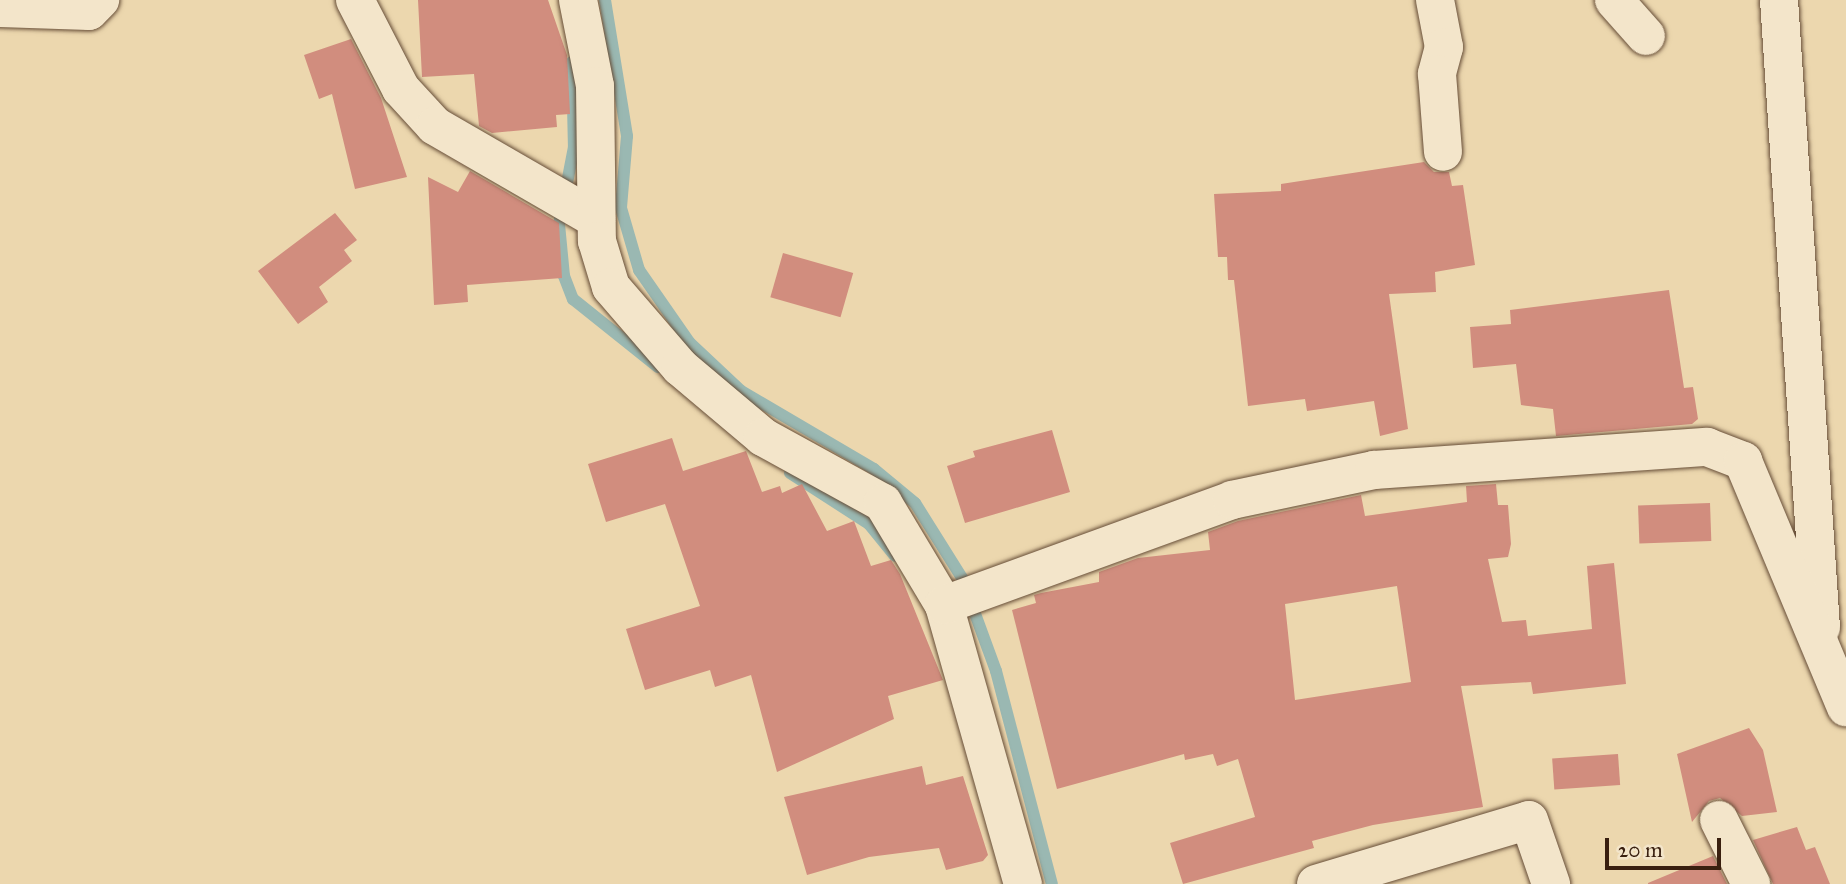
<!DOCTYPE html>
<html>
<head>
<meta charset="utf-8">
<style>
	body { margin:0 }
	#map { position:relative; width:1846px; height:884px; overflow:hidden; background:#ecd7ae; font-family:"IM FELL Great Primer",serif }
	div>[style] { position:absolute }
	.stream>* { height:12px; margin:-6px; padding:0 6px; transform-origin:6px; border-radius:6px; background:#9ab8b2 }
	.building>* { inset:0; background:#d18d7e; transform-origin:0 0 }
	.roads { filter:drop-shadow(0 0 2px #664d37) drop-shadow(0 0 2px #664d37) }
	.street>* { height:38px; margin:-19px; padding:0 19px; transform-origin:19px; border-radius:19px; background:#f3e5ca }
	span { translate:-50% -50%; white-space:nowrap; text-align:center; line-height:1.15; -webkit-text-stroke:7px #f3e5ca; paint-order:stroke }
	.scale { position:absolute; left:1605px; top:838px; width:116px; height:32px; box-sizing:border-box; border:4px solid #391f0f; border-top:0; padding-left:9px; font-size:21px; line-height:24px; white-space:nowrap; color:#391f0f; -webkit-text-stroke:5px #f3e5ca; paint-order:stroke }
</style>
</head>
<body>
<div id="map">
	<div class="stream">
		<div style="left:605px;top:0;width:138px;rotate:80.8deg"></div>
		<div style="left:627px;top:136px;width:72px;rotate:94.8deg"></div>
		<div style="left:621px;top:208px;width:65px;rotate:73.8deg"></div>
		<div style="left:639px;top:270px;width:88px;rotate:55.2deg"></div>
		<div style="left:689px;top:342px;width:71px;rotate:43.3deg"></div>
		<div style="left:741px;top:391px;width:154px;rotate:30.4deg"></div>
		<div style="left:874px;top:469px;width:53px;rotate:39.7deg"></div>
		<div style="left:915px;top:503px;width:89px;rotate:57.9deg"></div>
		<div style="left:962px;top:578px;width:99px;rotate:69.9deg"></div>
		<div style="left:996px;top:671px;width:220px;rotate:75.3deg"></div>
		<div style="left:572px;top:62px;width:85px;rotate:88.7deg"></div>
		<div style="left:574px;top:147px;width:78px;rotate:101deg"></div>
		<div style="left:559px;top:224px;width:52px;rotate:84.5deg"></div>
		<div style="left:564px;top:276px;width:25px;rotate:69deg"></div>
		<div style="left:573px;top:299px;width:109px;rotate:38.7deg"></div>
		<div style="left:790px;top:473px;width:94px;rotate:32.8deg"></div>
		<div style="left:869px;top:524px;width:41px;rotate:50.9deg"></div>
	</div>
	<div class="building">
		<div style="clip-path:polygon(418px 0,548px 0,567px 55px,570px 114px,556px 115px,557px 127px,492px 133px,479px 126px,474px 74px,422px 77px)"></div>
		<div style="clip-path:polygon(351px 39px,381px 98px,407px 177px,355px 189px,332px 94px,319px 99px,304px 55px)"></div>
		<div style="clip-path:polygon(1424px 162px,1434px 172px,1449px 172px,1452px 186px,1463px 185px,1475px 265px,1435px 272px,1436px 292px,1389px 294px,1408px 429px,1380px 436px,1374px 401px,1307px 411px,1305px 399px,1248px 406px,1234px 280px,1228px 280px,1227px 257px,1218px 257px,1214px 194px,1281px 191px,1281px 184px)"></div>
		<div style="clip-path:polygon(470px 171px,559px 223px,562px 278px,467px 285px,468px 302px,434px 305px,428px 177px,458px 192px)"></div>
		<div style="clip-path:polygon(335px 213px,357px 240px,344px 250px,352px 261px,319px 287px,328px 302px,298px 324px,258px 271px)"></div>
		<div style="left:783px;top:253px;width:73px;height:46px;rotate:16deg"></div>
		<div style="clip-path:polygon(1669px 290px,1684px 388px,1693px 387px,1698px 419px,1692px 424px,1556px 436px,1553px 409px,1521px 405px,1516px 364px,1473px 368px,1470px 327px,1511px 324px,1510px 310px)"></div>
		<div style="clip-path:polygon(1052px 430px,1070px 492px,965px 523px,947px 466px,975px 457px,973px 451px)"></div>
		<div style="clip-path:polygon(672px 438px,683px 471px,746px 451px,762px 492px,780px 486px,782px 493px,802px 484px,827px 531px,854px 521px,871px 566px,891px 560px,900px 574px,943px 680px,888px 696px,894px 719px,777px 772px,751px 675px,715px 687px,710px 670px,645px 690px,626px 629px,700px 606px,665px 504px,606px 522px,588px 464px)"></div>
		<div style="clip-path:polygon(evenodd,1496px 484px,1498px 505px,1508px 505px,1511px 544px,1508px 557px,1488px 559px,1502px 622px,1526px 620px,1528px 636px,1592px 629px,1587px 566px,1614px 563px,1626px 684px,1533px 694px,1531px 682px,1461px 686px,1483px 807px,1373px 825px,1312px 841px,1314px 848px,1183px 884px,1170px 843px,1255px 817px,1238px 759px,1217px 766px,1213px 754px,1185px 760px,1184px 754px,1057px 789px,1012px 610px,1036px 603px,1034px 595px,1041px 593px,1099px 582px,1099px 572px,1138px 558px,1210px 550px,1208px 532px,1238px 521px,1361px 495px,1365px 516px,1467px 502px,1466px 486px,1496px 484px,1397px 586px,1411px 682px,1295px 700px,1285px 604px,1397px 586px)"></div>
		<div style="left:1710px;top:503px;width:38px;height:72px;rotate:88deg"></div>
		<div style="clip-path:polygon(1749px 728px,1763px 750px,1777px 812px,1742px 816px,1720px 798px,1709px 801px,1692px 822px,1677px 754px)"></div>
		<div style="left:1618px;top:754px;width:31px;height:66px;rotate:86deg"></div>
		<div style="clip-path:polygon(922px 766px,926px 785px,963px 776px,988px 855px,983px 861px,946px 870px,939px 848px,869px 857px,807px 875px,784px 797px)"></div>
		<div style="clip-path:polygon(1797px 827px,1806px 850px,1815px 847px,1830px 884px,1773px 884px,1753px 840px)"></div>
		<div style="clip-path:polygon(1713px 856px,1727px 884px,1648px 884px,1648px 883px)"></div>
	</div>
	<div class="roads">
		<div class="street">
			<div style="left:355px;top:0;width:100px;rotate:62.7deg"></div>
			<div style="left:401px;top:89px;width:50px;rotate:47.4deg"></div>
			<div style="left:435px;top:126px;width:186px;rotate:30deg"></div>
			<div style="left:578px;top:0;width:88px;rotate:78.8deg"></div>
			<div style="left:595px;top:86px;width:155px;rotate:89.3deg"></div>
			<div style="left:597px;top:241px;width:48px;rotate:73.1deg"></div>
			<div style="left:611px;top:287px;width:106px;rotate:49.2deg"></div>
			<div style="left:680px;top:367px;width:109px;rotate:40.1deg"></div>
			<div style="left:763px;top:437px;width:137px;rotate:28.8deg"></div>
			<div style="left:883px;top:503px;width:119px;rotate:59.1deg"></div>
			<div style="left:944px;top:605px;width:290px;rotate:74.2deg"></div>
			<div style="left:1435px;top:0;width:48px;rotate:79.2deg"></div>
			<div style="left:1444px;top:47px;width:28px;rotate:105deg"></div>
			<div style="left:1437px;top:74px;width:78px;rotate:85.6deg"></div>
			<div style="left:1614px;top:0;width:48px;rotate:48.4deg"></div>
			<div style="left:1779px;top:0;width:629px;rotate:86.17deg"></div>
			<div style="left:0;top:8px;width:89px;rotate:1.9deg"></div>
			<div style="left:89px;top:11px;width:16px;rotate:-45deg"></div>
			<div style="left:944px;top:605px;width:307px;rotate:-20deg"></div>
			<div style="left:1232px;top:500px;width:145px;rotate:-11.9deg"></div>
			<div style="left:1374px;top:470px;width:334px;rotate:-4deg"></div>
			<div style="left:1707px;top:447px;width:39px;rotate:21deg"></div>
			<div style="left:1743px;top:461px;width:267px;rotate:67.3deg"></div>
			<div style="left:1719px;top:820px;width:72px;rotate:63.4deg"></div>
			<div style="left:1316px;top:884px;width:222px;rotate:-16.7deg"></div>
			<div style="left:1529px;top:820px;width:68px;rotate:71deg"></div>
		</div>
	</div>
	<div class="scale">20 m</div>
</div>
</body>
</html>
